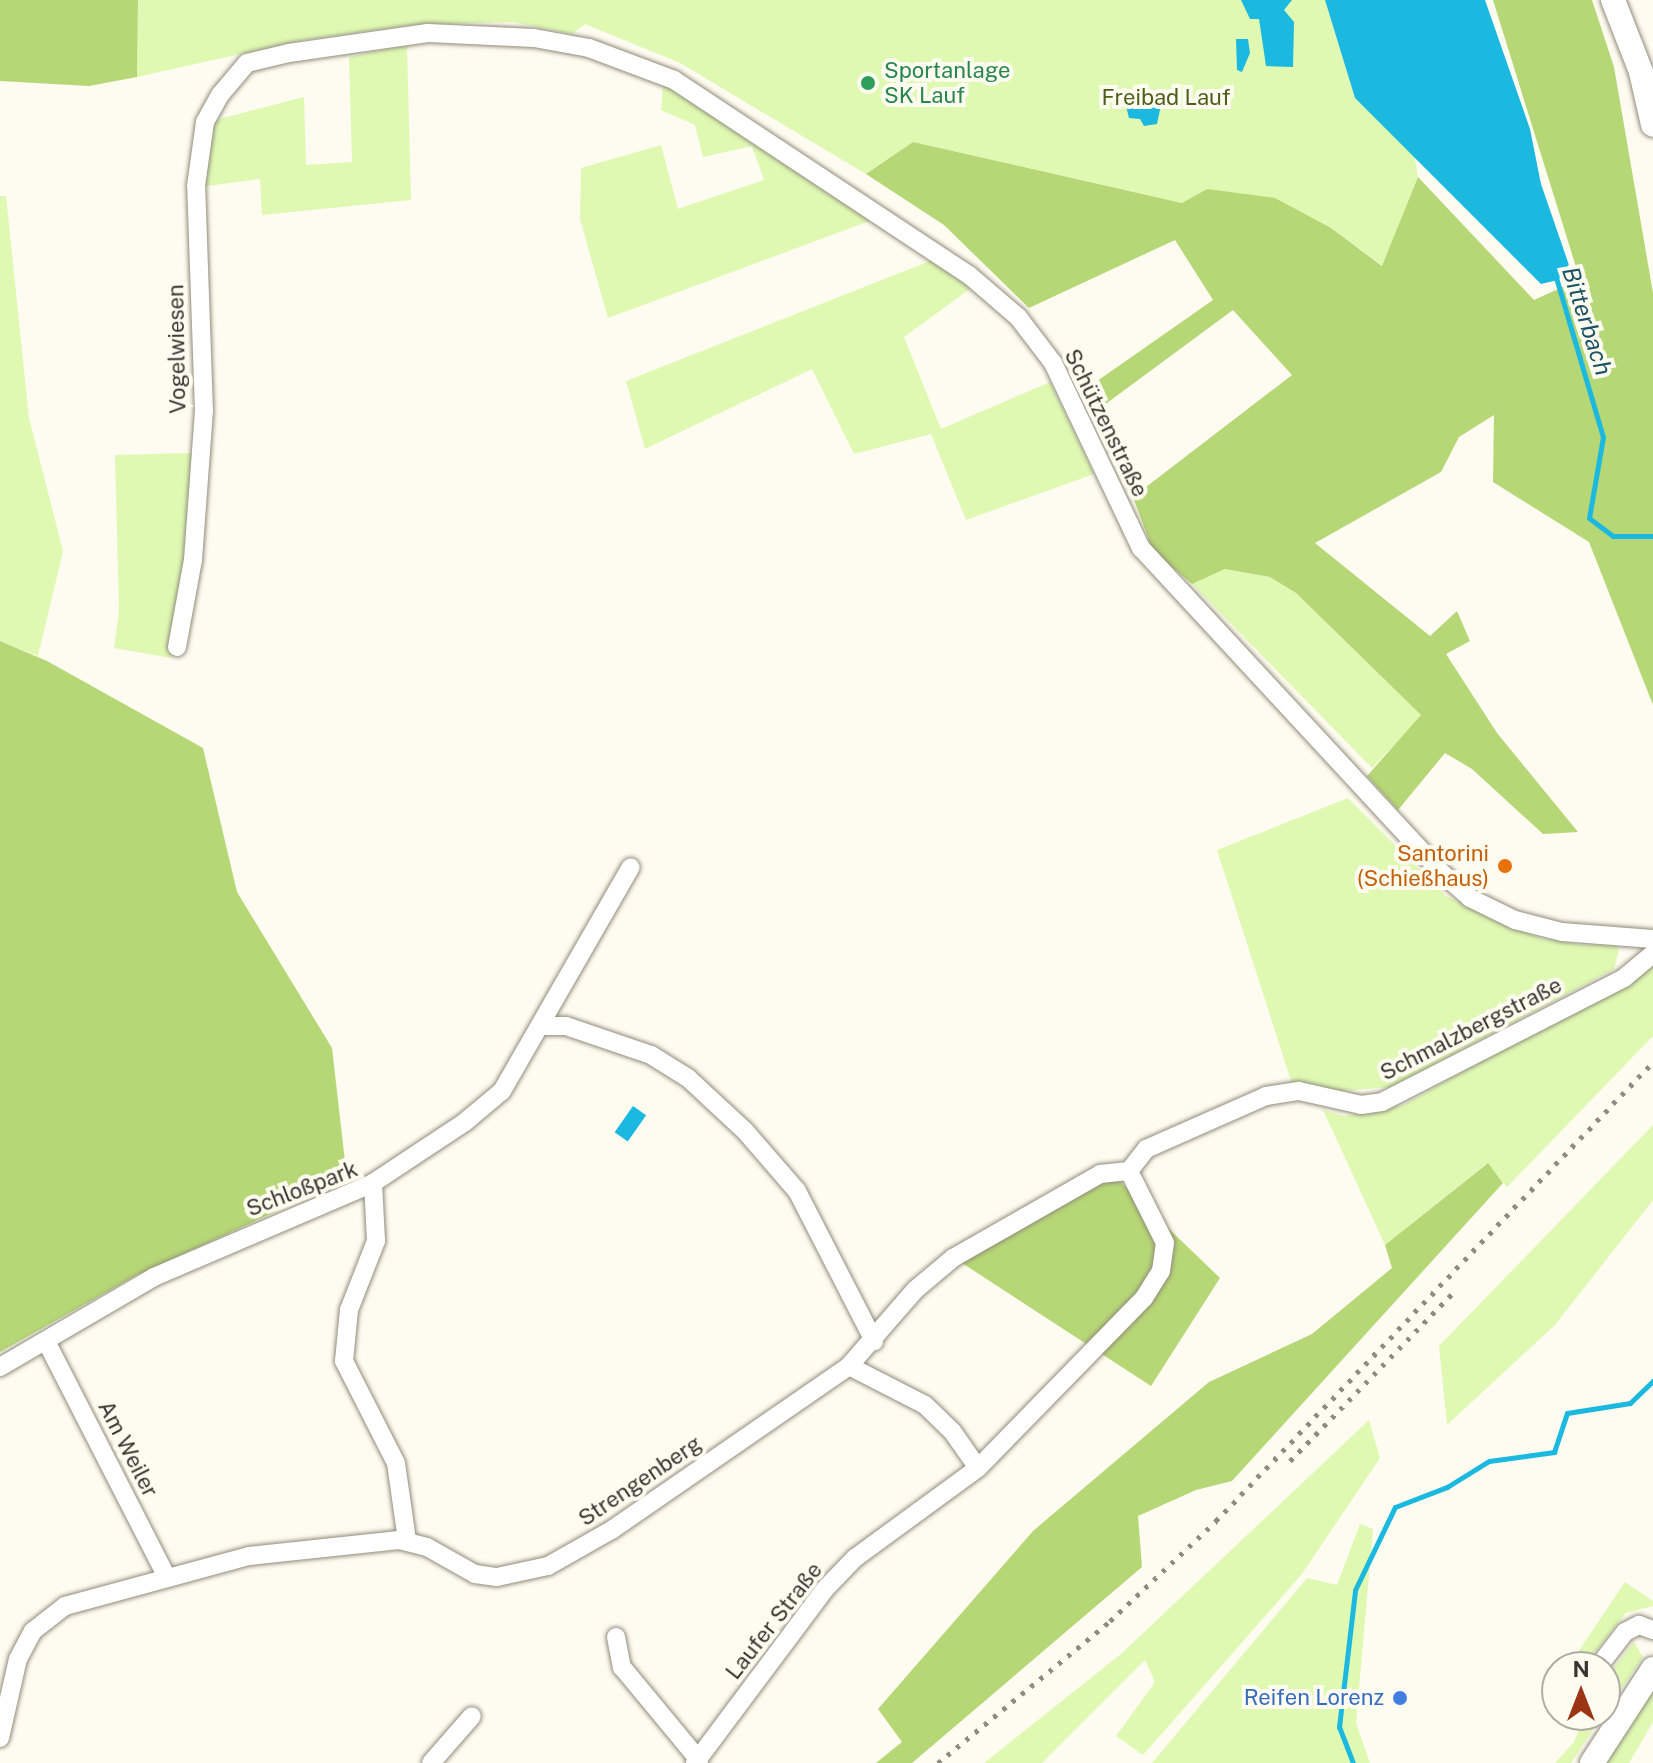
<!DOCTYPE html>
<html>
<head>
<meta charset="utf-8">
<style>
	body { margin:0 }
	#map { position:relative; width:1653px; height:1763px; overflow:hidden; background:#fefbf0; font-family:"Public Sans",sans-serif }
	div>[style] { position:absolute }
	.green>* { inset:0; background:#dff9b3 }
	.forest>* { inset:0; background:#b6d776 }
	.water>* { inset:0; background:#1bb8e0; transform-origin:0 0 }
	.stream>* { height:5px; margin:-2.5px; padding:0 2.5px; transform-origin:2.5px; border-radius:2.5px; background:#1bb8e0 }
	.roads { filter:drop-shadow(0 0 2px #908c7b) drop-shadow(0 0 2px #908c7b) }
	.street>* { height:18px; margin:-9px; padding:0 9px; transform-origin:9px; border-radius:9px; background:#fff }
	.secondary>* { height:24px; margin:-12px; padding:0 12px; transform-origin:12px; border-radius:12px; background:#fff }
	.rail>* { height:5px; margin-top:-2.5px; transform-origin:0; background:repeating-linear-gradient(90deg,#8e8b83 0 4px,transparent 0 12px) }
	.dots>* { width:22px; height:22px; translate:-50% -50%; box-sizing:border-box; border:4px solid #fefbf0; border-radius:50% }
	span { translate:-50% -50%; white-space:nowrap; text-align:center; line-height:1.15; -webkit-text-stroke:8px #fefbf0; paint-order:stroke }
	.leisure-label { font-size:22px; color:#27864d }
	.left { translate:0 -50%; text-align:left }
	.park-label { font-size:22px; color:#4c601c }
	.street-label { font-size:22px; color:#38362f }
	.food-label { font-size:22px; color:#c56008 }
	.right { translate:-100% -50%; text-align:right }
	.shop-label { font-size:22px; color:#366cbe }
	.water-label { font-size:24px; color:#1c5465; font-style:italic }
	.north { position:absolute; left:1541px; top:1651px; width:80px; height:80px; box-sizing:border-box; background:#fefbf0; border:2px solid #afaca3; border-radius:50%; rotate:0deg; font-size:22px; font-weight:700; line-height:32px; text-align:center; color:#38362f }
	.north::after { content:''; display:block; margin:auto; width:28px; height:36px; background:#9c3416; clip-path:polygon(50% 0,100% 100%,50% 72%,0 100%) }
</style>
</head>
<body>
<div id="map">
	<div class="green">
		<div style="clip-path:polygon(138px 0,1325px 0,1355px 98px,1414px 153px,1418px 177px,1383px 266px,1331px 228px,1207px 189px,1183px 203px,913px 142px,866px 174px,680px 63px,585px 24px,572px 34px,513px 22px,411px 25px,303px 40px,137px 77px)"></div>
		<div style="clip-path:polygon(407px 45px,411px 200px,262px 215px,260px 179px,200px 187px,211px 121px,304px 97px,306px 165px,352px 162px,349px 57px)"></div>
		<div style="clip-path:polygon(663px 86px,676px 89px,875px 219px,608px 318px,580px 219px,581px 168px,661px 145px,678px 209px,764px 180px,752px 146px,703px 157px,695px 125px,661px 110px)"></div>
		<div style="clip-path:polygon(0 196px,6px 196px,29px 418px,63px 551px,38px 656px,0 641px)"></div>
		<div style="clip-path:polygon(935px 259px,974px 286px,904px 337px,941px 429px,1050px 382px,1094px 474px,966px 520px,931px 434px,854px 454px,812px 369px,645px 449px,626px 381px)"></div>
		<div style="clip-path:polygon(194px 453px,188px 558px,171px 658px,114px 648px,119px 611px,115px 455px)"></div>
		<div style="clip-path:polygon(1225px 569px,1270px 577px,1296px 593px,1422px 716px,1372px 768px,1192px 584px)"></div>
		<div style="clip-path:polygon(1348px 798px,1446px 896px,1539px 938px,1582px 945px,1614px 943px,1619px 950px,1614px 969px,1391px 1087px,1342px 1091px,1292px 1084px,1217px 850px)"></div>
		<div style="clip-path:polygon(1653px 966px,1653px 1036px,1507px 1187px,1487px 1163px,1385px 1245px,1323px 1110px,1345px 1116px,1403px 1105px)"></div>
		<div style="clip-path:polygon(1653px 1125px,1653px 1200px,1555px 1325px,1447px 1425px,1439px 1346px)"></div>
		<div style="clip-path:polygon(1369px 1420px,1380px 1458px,1302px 1574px,1143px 1755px,1116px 1736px,1155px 1682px,1145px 1660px,1042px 1763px,984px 1763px,1121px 1654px)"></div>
		<div style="clip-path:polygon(1360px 1524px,1373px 1529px,1356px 1723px,1370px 1763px,1152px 1763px,1307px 1578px,1337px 1585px)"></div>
		<div style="clip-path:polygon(1625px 1582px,1653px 1601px,1653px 1606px,1626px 1613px,1586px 1663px,1568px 1667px)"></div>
		<div style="clip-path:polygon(1634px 1642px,1643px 1657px,1605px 1712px,1605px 1679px)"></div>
		<div style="clip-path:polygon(1653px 1691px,1653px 1722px,1629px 1763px,1606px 1763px)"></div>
		<div style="clip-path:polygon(1585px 1715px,1603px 1715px,1571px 1763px,1555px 1763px,1574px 1742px)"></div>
	</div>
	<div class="forest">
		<div style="clip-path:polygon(0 0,138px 0,137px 77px,89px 86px,0 81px)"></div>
		<div style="clip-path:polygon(1493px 0,1592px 0,1614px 67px,1653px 293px,1653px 705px,1589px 542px,1493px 482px,1494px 415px,1459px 437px,1441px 472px,1315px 543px,1430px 636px,1457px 611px,1470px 641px,1446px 654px,1497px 733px,1578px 832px,1543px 834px,1472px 769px,1445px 753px,1398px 810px,1367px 776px,1421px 715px,1296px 593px,1270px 577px,1225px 569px,1192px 584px,1153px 551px,1133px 497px,1292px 375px,1233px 310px,1092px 414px,1080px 393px,1213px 300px,1175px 240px,1029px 308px,944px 225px,866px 174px,913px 142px,1182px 203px,1207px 189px,1275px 198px,1331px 228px,1382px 266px,1418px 177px,1534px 300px,1567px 285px,1576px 267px)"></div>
		<div style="clip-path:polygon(0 641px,47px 661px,203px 748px,237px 892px,332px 1048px,347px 1179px,135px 1276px,0 1352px)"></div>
		<div style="clip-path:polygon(1488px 1163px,1503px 1183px,1232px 1481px,1196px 1490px,1138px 1516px,1142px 1567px,912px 1763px,876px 1763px,902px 1742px,878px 1709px,1033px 1531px,1209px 1382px,1312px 1334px,1392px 1268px,1385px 1245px)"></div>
		<div style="clip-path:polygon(1112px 1174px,1220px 1278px,1151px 1386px,962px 1263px)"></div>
	</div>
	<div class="water">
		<div style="clip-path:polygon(1241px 0,1292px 0,1284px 10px,1294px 22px,1293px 67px,1266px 66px,1259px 19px,1250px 19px)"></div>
		<div style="clip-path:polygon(1325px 0,1485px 0,1530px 129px,1541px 184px,1569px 265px,1558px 280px,1541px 284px,1355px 98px)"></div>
		<div style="clip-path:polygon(1236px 39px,1248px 39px,1250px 53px,1242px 72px,1237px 70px)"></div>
		<div style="clip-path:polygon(1153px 92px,1162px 100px,1157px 124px,1144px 126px,1140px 119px,1129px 118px,1126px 106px)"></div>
		<div style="left:633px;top:1106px;width:16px;height:32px;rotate:35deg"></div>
	</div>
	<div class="stream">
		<div style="left:1555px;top:274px;width:170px;rotate:73.6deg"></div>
		<div style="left:1603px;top:437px;width:82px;rotate:99.8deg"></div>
		<div style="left:1589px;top:518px;width:30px;rotate:37deg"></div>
		<div style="left:1613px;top:536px;width:40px"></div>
		<div style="left:1353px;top:1763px;width:39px;rotate:-111deg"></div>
		<div style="left:1339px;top:1727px;width:138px;rotate:-83.3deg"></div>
		<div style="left:1355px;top:1590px;width:92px;rotate:-64.3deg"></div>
		<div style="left:1395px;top:1507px;width:56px;rotate:-21deg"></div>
		<div style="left:1447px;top:1487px;width:49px;rotate:-31.8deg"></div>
		<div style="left:1489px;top:1461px;width:66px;rotate:-7.9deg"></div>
		<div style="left:1554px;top:1452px;width:41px;rotate:-71.6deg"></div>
		<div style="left:1567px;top:1413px;width:64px;rotate:-9deg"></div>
		<div style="left:1630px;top:1403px;width:32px;rotate:-44deg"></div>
	</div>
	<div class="roads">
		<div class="street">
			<div style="left:177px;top:647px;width:88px;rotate:-79.6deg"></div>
			<div style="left:193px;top:560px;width:149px;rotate:-85.8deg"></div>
			<div style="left:204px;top:411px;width:225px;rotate:-92deg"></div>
			<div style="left:196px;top:186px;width:65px;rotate:-82deg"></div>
			<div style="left:205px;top:122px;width:31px;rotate:-61deg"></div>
			<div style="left:220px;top:95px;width:42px;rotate:-49.8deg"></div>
			<div style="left:247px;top:63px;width:43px;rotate:-13.4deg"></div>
			<div style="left:289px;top:53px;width:140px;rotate:-8.2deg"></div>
			<div style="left:428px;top:33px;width:106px;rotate:2.7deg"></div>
			<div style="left:534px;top:38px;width:56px;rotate:10.3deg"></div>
			<div style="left:589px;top:48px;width:91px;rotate:20.6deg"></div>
			<div style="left:674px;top:80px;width:354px;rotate:33.5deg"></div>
			<div style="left:969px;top:275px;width:65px;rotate:40.6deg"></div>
			<div style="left:1018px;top:317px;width:58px;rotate:52.7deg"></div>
			<div style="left:1053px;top:363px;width:205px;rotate:64.6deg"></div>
			<div style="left:1141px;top:548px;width:446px;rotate:47.2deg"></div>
			<div style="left:1444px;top:875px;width:35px;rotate:41deg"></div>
			<div style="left:1470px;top:898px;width:50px;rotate:26.1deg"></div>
			<div style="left:1515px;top:920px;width:49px;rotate:14.3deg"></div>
			<div style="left:1562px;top:932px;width:91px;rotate:4.4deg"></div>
			<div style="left:543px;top:1026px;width:23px"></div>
			<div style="left:566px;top:1026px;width:90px;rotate:18.8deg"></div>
			<div style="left:651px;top:1055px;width:44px;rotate:31.9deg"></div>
			<div style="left:688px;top:1078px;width:78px;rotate:42.9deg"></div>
			<div style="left:745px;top:1131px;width:79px;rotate:49.1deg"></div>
			<div style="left:797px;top:1191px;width:169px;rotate:62.8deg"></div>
			<div style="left:373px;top:1183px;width:58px;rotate:87deg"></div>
			<div style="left:376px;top:1241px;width:74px;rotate:111.4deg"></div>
			<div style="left:349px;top:1310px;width:51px;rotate:95.6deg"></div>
			<div style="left:344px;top:1361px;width:114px;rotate:63deg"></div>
			<div style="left:396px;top:1463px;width:78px;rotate:81.9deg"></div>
			<div style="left:47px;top:1343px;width:264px;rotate:62.9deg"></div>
			<div style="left:849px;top:1366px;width:85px;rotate:27.2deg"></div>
			<div style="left:925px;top:1405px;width:37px;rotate:44deg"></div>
			<div style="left:952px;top:1431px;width:45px;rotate:54.9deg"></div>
			<div style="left:0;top:1367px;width:178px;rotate:-30.3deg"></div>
			<div style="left:154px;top:1277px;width:238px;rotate:-23.2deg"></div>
			<div style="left:373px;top:1183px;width:110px;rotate:-33.5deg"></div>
			<div style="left:465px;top:1122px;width:48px;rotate:-40deg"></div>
			<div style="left:502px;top:1091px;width:258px;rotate:-60.1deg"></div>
			<div style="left:616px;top:1637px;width:31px;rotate:79deg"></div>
			<div style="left:622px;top:1667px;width:121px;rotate:50.4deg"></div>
			<div style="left:1598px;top:1667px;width:44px;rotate:-52.4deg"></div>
			<div style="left:1625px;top:1632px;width:16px;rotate:-27deg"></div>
			<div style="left:1639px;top:1625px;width:15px;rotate:20deg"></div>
			<div style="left:0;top:1738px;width:81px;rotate:-77.2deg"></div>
			<div style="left:18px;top:1659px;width:32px;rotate:-62deg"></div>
			<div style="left:33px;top:1631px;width:41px;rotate:-38deg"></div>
			<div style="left:65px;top:1606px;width:191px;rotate:-15.2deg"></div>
			<div style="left:249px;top:1556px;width:151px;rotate:-6.1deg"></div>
			<div style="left:399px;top:1540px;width:29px;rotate:14deg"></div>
			<div style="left:427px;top:1547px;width:55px;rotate:29.4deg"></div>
			<div style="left:475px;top:1574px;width:22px;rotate:8deg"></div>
			<div style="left:497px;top:1577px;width:52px;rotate:-12.2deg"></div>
			<div style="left:548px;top:1566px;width:75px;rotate:-29.6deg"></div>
			<div style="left:613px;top:1529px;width:287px;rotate:-34.6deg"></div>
			<div style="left:849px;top:1366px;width:101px;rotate:-49deg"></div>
			<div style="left:915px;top:1290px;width:50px;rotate:-40.1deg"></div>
			<div style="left:953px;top:1258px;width:169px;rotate:-29.7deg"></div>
			<div style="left:1100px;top:1174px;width:29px;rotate:-6deg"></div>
			<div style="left:1129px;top:1171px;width:28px;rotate:-52deg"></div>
			<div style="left:1146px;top:1149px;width:131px;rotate:-23.8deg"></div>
			<div style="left:1266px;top:1096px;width:33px;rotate:-9deg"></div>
			<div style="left:1299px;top:1091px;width:64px;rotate:12.7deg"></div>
			<div style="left:1361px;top:1105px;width:21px;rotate:-8deg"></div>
			<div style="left:1382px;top:1102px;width:272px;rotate:-27.1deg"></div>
			<div style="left:1624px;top:978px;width:38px;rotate:-40deg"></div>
			<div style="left:431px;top:1763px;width:62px;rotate:-48.9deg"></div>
			<div style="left:695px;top:1763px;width:219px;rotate:-53.2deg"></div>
			<div style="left:826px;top:1588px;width:42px;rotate:-46deg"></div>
			<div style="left:855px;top:1558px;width:152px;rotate:-36.2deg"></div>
			<div style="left:978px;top:1468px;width:238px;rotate:-45.7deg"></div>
			<div style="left:1144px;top:1298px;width:32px;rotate:-58deg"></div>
			<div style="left:1161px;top:1271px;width:28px;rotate:-82deg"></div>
			<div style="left:1165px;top:1243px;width:80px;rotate:-116.6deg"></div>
		</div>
		<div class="secondary">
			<div style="left:1613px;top:0;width:77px;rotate:68.7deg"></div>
			<div style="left:1641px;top:72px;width:54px;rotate:77.2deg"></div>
			<div style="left:1592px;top:1763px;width:112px;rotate:-57deg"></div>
		</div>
	</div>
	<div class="rail">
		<div style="left:1290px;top:1461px;width:235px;rotate:-45.9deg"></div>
		<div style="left:938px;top:1763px;width:223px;rotate:-39.5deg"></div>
		<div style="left:1110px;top:1621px;width:146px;rotate:-43.3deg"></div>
		<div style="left:1216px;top:1521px;width:634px;rotate:-46.41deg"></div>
	</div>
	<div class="dots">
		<div style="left:868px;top:83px;background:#2e9e5b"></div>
		<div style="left:1505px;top:866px;background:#e8710a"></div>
		<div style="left:1400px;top:1698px;background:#3f7fe0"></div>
	</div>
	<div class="leisure-label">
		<span class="left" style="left:884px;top:83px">Sportanlage<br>SK Lauf</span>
	</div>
	<div class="park-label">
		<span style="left:1166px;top:98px">Freibad Lauf</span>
	</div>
	<div class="street-label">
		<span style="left:177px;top:349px;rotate:-91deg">Vogelwiesen</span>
		<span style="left:1106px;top:423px;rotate:64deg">Schützenstraße</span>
		<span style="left:1471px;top:1029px;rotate:-27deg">Schmalzbergstraße</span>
		<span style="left:302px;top:1189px;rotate:-21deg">Schloßpark</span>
		<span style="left:128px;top:1449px;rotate:63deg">Am Weiler</span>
		<span style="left:640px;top:1481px;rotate:-34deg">Strengenberg</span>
		<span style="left:774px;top:1621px;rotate:-52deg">Laufer Straße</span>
	</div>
	<div class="food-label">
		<span class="right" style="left:1489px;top:866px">Santorini<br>(Schießhaus)</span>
	</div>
	<div class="shop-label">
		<span class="right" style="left:1384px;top:1698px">Reifen Lorenz</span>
	</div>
	<div class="water-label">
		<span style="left:1587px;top:321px;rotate:72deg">Bitterbach</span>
	</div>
	<div class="north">N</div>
</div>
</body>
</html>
